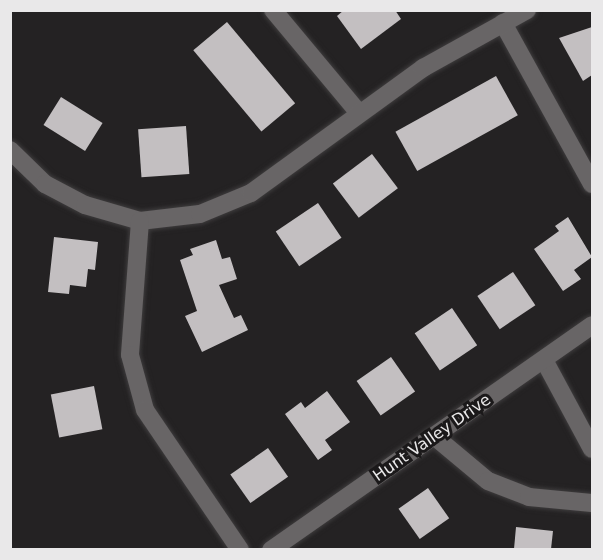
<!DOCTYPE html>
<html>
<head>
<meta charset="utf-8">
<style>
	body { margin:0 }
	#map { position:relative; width:603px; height:560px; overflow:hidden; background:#242223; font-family:"DejaVu Sans",sans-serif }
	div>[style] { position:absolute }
	.building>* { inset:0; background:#c3bfc1; transform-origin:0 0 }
	.roads { filter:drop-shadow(0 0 2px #3e3c3d) drop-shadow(0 0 2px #3e3c3d) }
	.street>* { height:18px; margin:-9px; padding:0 9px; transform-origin:9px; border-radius:9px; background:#686566 }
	span { translate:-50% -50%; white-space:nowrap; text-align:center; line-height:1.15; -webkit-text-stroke:6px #1b191a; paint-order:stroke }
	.street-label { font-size:16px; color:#e9e8e9 }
	.frame { position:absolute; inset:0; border:12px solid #e9e8e9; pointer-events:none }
</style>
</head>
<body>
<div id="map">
	<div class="building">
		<div style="clip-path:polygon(344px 10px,395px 10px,401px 19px,361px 49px,337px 16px)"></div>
		<div style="left:227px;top:22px;width:106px;height:44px;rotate:50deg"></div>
		<div style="clip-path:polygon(592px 27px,592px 75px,583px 81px,559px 38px)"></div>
		<div style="left:496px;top:76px;width:45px;height:115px;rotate:61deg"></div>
		<div style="left:61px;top:97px;width:49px;height:33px;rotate:32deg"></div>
		<div style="left:186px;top:126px;width:48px;height:48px;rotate:86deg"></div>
		<div style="left:372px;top:154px;width:43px;height:49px;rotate:53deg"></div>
		<div style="left:318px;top:203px;width:42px;height:51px;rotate:56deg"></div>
		<div style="clip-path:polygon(568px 217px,592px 257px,574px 270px,581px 279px,563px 291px,534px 249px,559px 231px,555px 226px)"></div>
		<div style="clip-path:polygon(54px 237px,98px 242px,95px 270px,88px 269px,86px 287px,70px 285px,69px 294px,48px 292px)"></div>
		<div style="clip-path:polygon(216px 240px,222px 259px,230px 257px,237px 279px,219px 285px,234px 318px,241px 315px,248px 330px,202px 352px,185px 316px,197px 311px,180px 260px,193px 255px,190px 249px)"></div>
		<div style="left:513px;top:272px;width:40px;height:43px;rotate:56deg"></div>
		<div style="left:452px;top:308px;width:45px;height:45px;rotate:56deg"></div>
		<div style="left:391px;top:357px;width:42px;height:42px;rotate:55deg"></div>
		<div style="left:94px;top:386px;width:44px;height:44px;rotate:79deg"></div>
		<div style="clip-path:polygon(327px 391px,350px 422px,325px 440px,332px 450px,318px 460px,285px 414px,301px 402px,305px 408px)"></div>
		<div style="left:268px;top:448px;width:35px;height:46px;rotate:55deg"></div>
		<div style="left:428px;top:488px;width:37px;height:36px;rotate:55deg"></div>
		<div style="clip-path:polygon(516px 527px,553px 531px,551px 549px,514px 549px)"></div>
	</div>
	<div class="roads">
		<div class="street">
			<div style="left:273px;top:10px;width:133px;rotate:50.2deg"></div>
			<div style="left:503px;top:23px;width:184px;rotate:61.1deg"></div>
			<div style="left:10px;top:150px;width:49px;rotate:44.2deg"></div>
			<div style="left:45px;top:184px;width:45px;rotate:27.7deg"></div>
			<div style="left:85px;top:205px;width:57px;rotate:16.2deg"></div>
			<div style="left:140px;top:221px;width:60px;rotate:-6.7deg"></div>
			<div style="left:200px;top:214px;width:55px;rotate:-22.4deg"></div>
			<div style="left:251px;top:193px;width:213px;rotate:-36deg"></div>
			<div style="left:423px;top:68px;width:119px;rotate:-29.1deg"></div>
			<div style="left:140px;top:221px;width:134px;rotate:94.3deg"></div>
			<div style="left:130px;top:355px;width:57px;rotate:74.7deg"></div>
			<div style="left:145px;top:410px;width:169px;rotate:55.8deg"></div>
			<div style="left:544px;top:360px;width:101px;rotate:61.7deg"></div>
			<div style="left:434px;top:436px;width:70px;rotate:39.8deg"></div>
			<div style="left:488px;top:481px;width:44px;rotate:21.3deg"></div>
			<div style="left:529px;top:497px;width:63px;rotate:5.4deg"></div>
			<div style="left:271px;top:550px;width:392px;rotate:-35deg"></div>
		</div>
	</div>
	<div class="street-label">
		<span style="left:432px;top:438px;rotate:-35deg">Hunt Valley Drive</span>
	</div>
	<div class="frame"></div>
</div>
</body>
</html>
